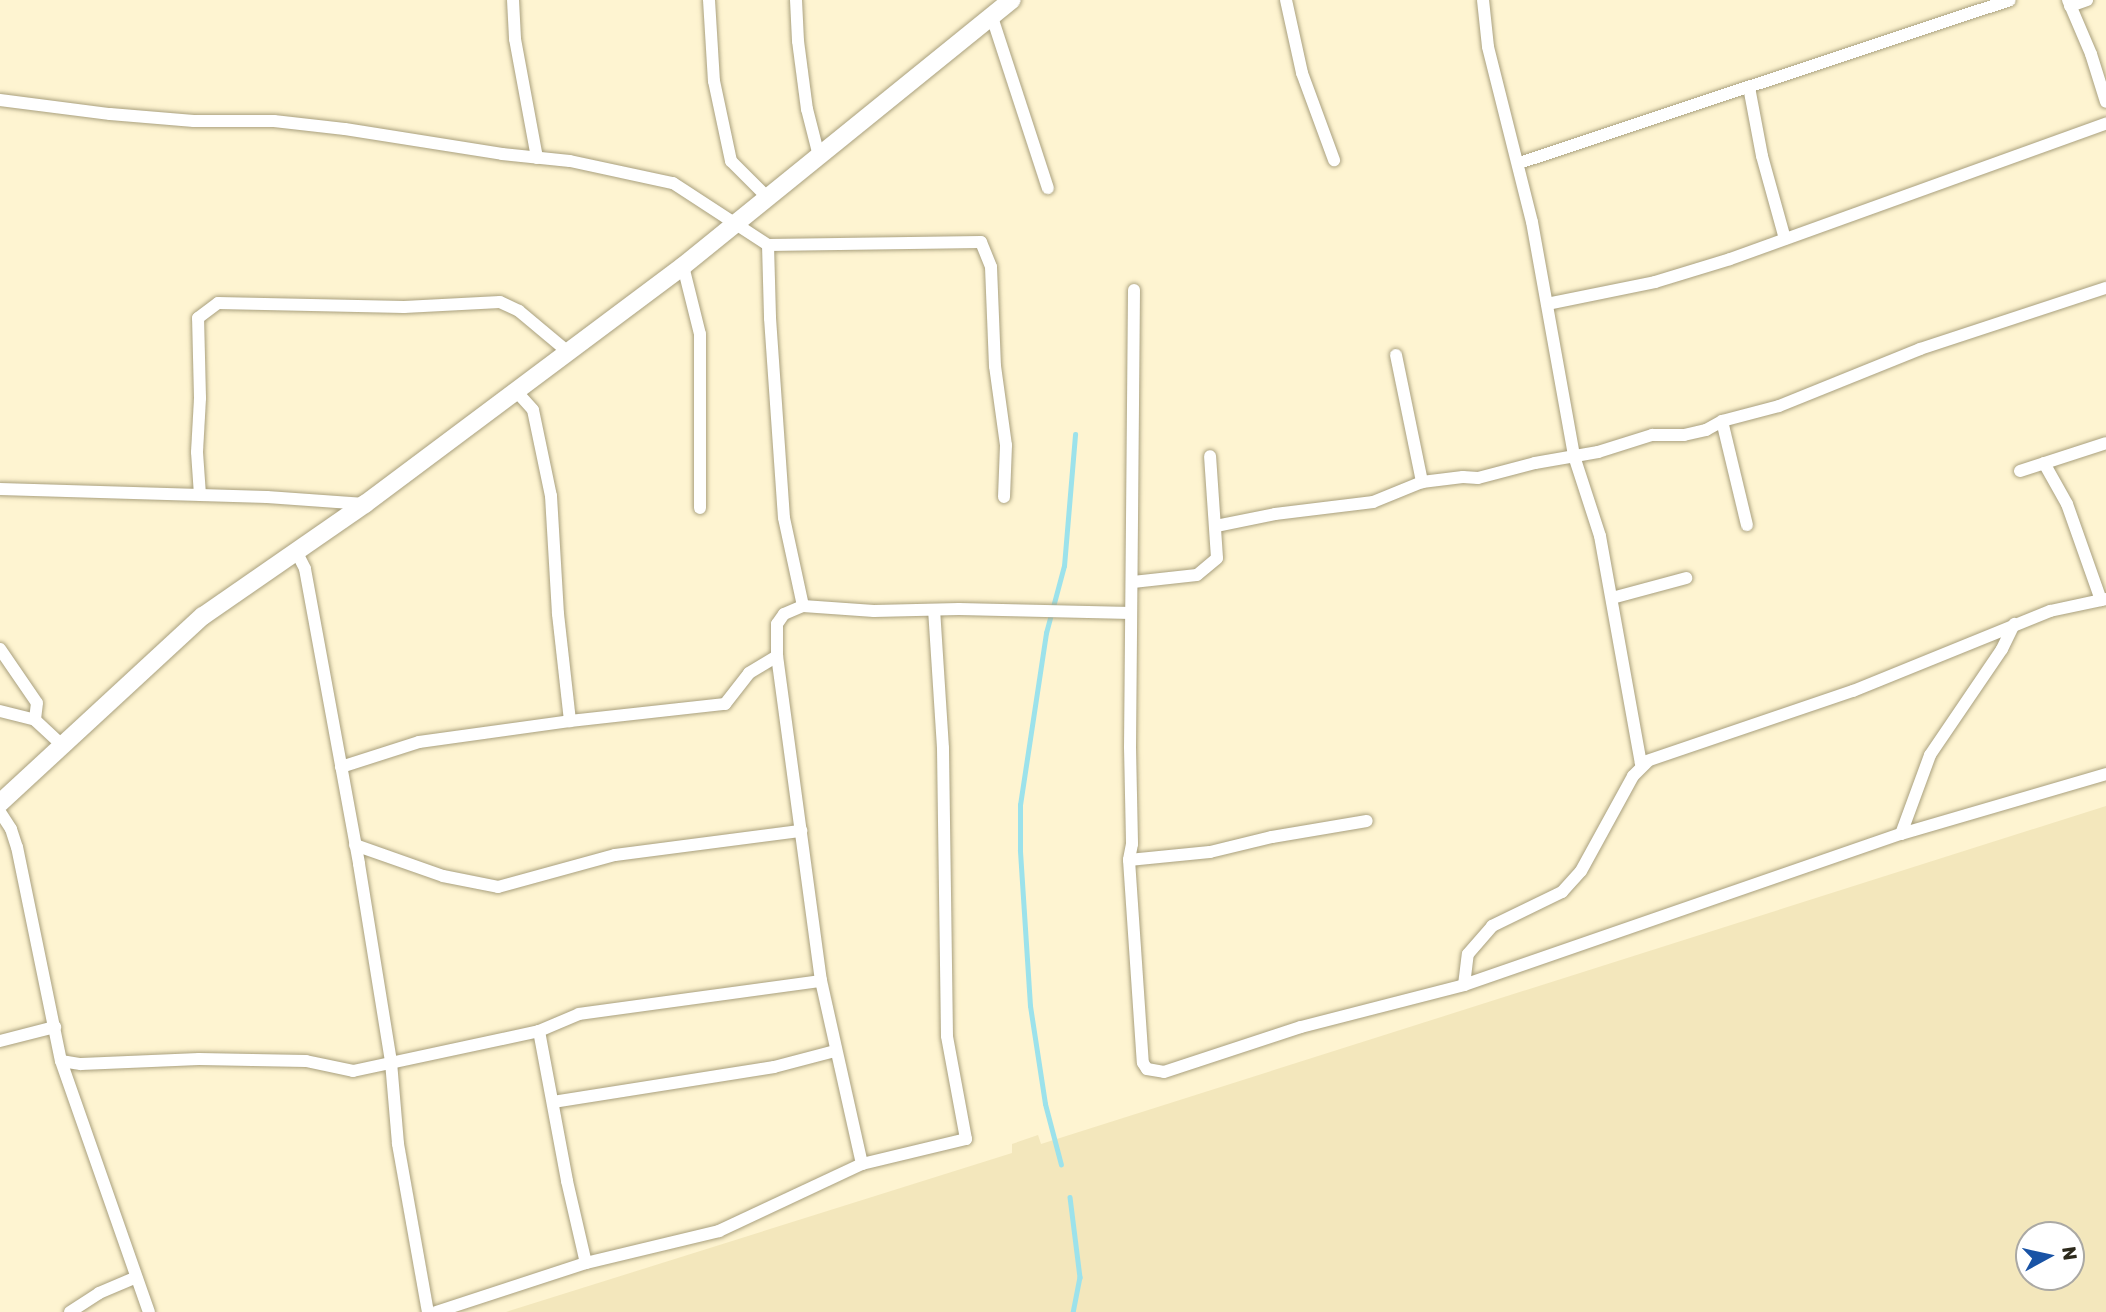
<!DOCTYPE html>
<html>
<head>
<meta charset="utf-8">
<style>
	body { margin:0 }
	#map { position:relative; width:2106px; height:1312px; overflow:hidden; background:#fef4d1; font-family:Rubik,sans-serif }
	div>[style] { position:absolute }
	.built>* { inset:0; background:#f3e7bc }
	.stream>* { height:4.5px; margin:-2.25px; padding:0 2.25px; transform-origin:2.25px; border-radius:2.25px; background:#9ce2eb }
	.roads { filter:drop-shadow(0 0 2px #a9a07e) drop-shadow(0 0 2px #a9a07e) }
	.minor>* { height:12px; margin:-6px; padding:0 6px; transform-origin:6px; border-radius:6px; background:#fff }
	.secondary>* { height:18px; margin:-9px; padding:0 9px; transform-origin:9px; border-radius:9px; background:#fff }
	span { translate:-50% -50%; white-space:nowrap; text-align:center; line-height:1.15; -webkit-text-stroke:6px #fff; paint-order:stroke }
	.north { position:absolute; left:2015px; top:1221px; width:70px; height:70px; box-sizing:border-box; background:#fff; border:2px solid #aba9a4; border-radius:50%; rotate:82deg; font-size:19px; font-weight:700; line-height:28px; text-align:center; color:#2c291b }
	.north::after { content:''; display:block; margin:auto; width:24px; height:32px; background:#1953a5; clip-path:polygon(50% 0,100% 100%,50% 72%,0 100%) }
</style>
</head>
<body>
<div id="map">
	<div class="built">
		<div style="clip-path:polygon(evenodd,2106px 806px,2106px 1312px,506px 1312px,1012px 1153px,1012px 1144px,1038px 1135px,1041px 1144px,2106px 806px,2029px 1235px,2071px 1235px,2071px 1277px,2029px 1277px,2029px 1235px)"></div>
	</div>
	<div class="stream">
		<div style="left:1061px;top:1165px;width:63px;rotate:-104.7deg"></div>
		<div style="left:1045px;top:1104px;width:99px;rotate:-98.7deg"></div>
		<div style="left:1030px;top:1006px;width:156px;rotate:-93.7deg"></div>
		<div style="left:1020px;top:850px;width:45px;rotate:-90deg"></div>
		<div style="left:1020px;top:805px;width:174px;rotate:-81.4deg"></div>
		<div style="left:1046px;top:633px;width:69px;rotate:-75deg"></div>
		<div style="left:1064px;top:566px;width:132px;rotate:-85.2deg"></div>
		<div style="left:1070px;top:1197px;width:81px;rotate:82.9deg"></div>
		<div style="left:1080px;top:1277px;width:36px;rotate:101deg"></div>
	</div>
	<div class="roads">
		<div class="minor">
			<div style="left:513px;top:0;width:39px;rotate:87deg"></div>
			<div style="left:515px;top:39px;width:121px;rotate:79.5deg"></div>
			<div style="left:709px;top:0;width:81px;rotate:86.5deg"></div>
			<div style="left:714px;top:81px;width:82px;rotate:78deg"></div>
			<div style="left:731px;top:161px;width:52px;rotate:45deg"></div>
			<div style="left:796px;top:0;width:41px;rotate:87.2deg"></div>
			<div style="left:798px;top:41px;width:69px;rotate:82.5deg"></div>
			<div style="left:807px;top:109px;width:49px;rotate:75.7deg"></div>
			<div style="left:1286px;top:0;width:75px;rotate:77.6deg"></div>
			<div style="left:1302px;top:73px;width:93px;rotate:69.8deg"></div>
			<div style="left:1483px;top:0;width:47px;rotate:83.9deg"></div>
			<div style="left:1488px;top:47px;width:180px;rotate:75.9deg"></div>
			<div style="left:1532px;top:222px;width:238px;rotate:79.8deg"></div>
			<div style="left:1574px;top:456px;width:84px;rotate:72deg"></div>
			<div style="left:1600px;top:536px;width:231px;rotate:79.8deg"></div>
			<div style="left:1641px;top:763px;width:224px;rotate:-18.8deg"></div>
			<div style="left:1853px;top:691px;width:213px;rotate:-22.1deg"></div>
			<div style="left:2050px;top:611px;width:57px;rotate:-12.1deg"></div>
			<div style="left:2068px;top:0;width:59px;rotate:66.9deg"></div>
			<div style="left:2091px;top:54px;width:50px;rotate:72.6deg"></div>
			<div style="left:2070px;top:6px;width:18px;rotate:-19deg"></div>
			<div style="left:992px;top:17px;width:180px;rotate:71.9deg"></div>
			<div style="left:1749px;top:87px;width:70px;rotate:79.3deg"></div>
			<div style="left:1762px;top:156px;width:86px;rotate:74.5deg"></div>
			<div style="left:0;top:100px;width:111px;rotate:7.3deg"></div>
			<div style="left:110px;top:114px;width:84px;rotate:4.8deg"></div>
			<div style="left:194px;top:121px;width:80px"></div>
			<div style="left:274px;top:121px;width:71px;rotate:6.4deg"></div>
			<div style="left:345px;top:129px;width:159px;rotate:9deg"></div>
			<div style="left:502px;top:154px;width:68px;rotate:5.9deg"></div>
			<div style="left:570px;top:161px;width:105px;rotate:12.1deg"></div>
			<div style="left:673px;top:183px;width:113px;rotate:33.1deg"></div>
			<div style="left:768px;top:245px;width:213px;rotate:-0.8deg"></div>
			<div style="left:981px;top:242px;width:27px;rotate:68deg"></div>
			<div style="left:991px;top:267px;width:99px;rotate:87.7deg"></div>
			<div style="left:995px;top:366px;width:80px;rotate:82.1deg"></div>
			<div style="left:1006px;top:445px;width:52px;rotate:92.2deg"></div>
			<div style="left:1519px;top:163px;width:517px;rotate:-18.36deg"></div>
			<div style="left:768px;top:245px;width:73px;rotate:88.4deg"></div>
			<div style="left:770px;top:318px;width:200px;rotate:86deg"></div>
			<div style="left:784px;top:518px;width:90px;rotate:77.8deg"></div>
			<div style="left:683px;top:266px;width:70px;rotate:76deg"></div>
			<div style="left:700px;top:334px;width:174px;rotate:90deg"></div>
			<div style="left:1134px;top:290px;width:457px;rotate:90.5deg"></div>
			<div style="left:1130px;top:747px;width:97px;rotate:88.8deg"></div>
			<div style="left:1132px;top:844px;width:16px;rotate:101deg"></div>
			<div style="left:1129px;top:860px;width:203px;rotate:86.1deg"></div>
			<div style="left:1143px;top:1063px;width:7px;rotate:56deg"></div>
			<div style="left:1147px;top:1069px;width:17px;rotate:10deg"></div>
			<div style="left:1164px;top:1072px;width:144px;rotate:-18.2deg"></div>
			<div style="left:1301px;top:1027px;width:168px;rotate:-14.4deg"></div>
			<div style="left:1464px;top:985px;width:462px;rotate:-19.1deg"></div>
			<div style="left:1901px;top:834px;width:214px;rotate:-16.3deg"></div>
			<div style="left:1547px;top:304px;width:110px;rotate:-11.5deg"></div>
			<div style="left:1655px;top:282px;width:78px;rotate:-17deg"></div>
			<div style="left:1730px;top:259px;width:400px;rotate:-19.8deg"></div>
			<div style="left:1396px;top:355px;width:130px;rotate:78.4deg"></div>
			<div style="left:516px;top:391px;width:25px;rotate:48deg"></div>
			<div style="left:533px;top:410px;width:88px;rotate:78.2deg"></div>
			<div style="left:551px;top:496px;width:118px;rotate:86.6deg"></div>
			<div style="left:558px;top:614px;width:108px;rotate:83.6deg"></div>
			<div style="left:570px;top:721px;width:156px;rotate:-6.3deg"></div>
			<div style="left:725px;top:704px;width:39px;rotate:-52deg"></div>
			<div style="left:749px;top:673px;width:33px;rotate:-31deg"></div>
			<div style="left:1722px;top:421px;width:107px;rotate:76.5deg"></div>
			<div style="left:2044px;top:463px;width:47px;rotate:60.7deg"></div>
			<div style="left:2067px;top:504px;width:102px;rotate:70.5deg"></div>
			<div style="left:2020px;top:471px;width:90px;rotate:-18deg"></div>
			<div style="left:0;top:489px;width:267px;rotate:1.7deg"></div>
			<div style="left:267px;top:497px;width:98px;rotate:4.1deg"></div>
			<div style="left:200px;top:495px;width:43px;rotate:-94deg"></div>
			<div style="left:197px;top:452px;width:54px;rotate:-86.8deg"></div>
			<div style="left:200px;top:398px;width:80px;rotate:-91.4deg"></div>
			<div style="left:198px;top:318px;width:25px;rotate:-37deg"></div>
			<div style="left:218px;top:303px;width:186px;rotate:1.2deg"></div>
			<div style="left:404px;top:307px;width:96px;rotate:-3deg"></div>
			<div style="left:500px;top:302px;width:21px;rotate:25deg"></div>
			<div style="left:519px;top:311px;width:64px;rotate:39.9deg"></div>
			<div style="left:1216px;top:526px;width:60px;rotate:-11.5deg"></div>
			<div style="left:1275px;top:514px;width:99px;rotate:-7deg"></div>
			<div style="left:1373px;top:502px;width:53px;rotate:-22.2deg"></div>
			<div style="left:1422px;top:482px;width:41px;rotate:-7deg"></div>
			<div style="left:1463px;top:477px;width:15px;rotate:4deg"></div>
			<div style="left:1478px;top:478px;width:59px;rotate:-14.7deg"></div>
			<div style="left:1535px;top:463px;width:64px;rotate:-9.9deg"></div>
			<div style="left:1598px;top:452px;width:57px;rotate:-17.5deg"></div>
			<div style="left:1652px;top:435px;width:32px"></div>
			<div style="left:1684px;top:435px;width:23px;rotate:-13deg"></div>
			<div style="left:1706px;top:430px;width:18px;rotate:-29deg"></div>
			<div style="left:1722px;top:421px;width:59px;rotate:-14.7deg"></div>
			<div style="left:1779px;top:406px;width:152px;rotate:-22deg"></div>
			<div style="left:1920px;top:349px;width:196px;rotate:-18.2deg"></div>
			<div style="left:296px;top:551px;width:20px;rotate:63deg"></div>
			<div style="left:305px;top:569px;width:300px;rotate:79.6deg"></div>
			<div style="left:359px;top:864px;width:201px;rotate:80.8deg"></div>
			<div style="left:391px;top:1062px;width:82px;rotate:85.1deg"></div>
			<div style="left:398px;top:1144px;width:171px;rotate:79.9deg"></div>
			<div style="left:1133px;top:582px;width:64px;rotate:-6.2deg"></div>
			<div style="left:1197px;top:575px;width:26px;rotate:-40deg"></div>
			<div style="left:1217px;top:558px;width:102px;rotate:-93.9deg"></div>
			<div style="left:1612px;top:598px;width:77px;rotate:-15.1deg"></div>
			<div style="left:0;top:649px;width:65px;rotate:55.6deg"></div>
			<div style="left:37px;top:703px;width:17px;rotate:97deg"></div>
			<div style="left:0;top:711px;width:36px;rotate:14deg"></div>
			<div style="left:35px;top:720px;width:37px;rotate:43deg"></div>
			<div style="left:341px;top:767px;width:82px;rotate:-17.8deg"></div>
			<div style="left:419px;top:742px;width:152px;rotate:-7.9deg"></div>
			<div style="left:0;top:812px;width:20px;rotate:57deg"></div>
			<div style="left:11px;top:829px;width:19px;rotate:72deg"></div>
			<div style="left:17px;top:847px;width:218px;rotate:78.4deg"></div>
			<div style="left:61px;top:1061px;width:20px;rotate:9deg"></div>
			<div style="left:81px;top:1064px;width:118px;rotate:-2.4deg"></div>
			<div style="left:199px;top:1059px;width:107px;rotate:1.1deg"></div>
			<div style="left:306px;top:1061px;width:48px;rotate:12deg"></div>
			<div style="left:353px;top:1071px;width:190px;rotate:-12.1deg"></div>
			<div style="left:539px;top:1031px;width:43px;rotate:-23deg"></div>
			<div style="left:579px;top:1014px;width:244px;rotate:-7.8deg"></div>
			<div style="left:1901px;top:834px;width:84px;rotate:-69.8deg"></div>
			<div style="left:1930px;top:755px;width:128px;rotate:-55.8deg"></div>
			<div style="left:2002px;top:649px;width:28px;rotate:-64deg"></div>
			<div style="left:355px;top:845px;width:93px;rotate:19.4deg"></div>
			<div style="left:443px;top:876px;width:56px;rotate:11.3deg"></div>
			<div style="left:498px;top:887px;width:121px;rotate:-15.3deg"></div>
			<div style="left:615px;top:855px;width:188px;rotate:-7.4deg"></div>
			<div style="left:1129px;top:860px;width:81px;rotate:-5.6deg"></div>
			<div style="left:1210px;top:852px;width:64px;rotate:-13.6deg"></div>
			<div style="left:1272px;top:837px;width:96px;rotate:-9.6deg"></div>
			<div style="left:1464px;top:985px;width:31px;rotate:-83deg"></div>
			<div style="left:1468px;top:954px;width:37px;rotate:-49deg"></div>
			<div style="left:1492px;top:926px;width:78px;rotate:-25.9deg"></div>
			<div style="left:1562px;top:892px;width:28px;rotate:-48deg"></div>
			<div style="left:1581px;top:871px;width:108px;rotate:-61.3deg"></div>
			<div style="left:1633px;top:776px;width:21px;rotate:-45deg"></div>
			<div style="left:539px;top:1031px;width:153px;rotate:79.4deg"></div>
			<div style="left:567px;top:1181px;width:84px;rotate:77deg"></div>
			<div style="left:0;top:1041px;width:57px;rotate:-14.3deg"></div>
			<div style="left:61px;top:1061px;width:266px;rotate:70.7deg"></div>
			<div style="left:553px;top:1102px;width:224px;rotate:-9deg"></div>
			<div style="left:774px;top:1067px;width:63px;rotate:-14.7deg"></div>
			<div style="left:862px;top:1164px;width:188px;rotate:-102.6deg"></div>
			<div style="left:821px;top:981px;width:328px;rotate:-97.7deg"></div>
			<div style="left:777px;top:656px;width:32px;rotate:-90deg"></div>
			<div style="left:777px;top:624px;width:12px;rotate:-55deg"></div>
			<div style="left:784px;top:614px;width:21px;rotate:-23deg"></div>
			<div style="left:803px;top:606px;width:71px;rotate:4deg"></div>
			<div style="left:874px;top:611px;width:85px;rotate:-1.3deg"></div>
			<div style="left:959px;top:609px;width:172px;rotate:1.3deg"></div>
			<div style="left:70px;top:1312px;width:35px;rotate:-33deg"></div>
			<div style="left:99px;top:1293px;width:39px;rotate:-23deg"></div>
			<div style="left:436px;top:1312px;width:158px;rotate:-18.1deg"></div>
			<div style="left:586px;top:1263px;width:137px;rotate:-13.5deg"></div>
			<div style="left:719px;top:1231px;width:158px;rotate:-25.1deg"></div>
			<div style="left:862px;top:1164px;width:107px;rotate:-13.5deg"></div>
			<div style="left:966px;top:1139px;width:105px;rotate:-100.5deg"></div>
			<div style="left:947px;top:1036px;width:288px;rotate:-90.8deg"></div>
			<div style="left:943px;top:748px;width:138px;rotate:-93.7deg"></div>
		</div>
		<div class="secondary">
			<div style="left:0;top:803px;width:276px;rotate:-42.7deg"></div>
			<div style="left:203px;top:616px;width:197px;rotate:-34.7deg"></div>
			<div style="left:365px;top:504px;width:397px;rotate:-36.8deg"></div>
			<div style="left:683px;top:266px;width:423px;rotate:-39deg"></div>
		</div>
	</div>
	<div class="north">N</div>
</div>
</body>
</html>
